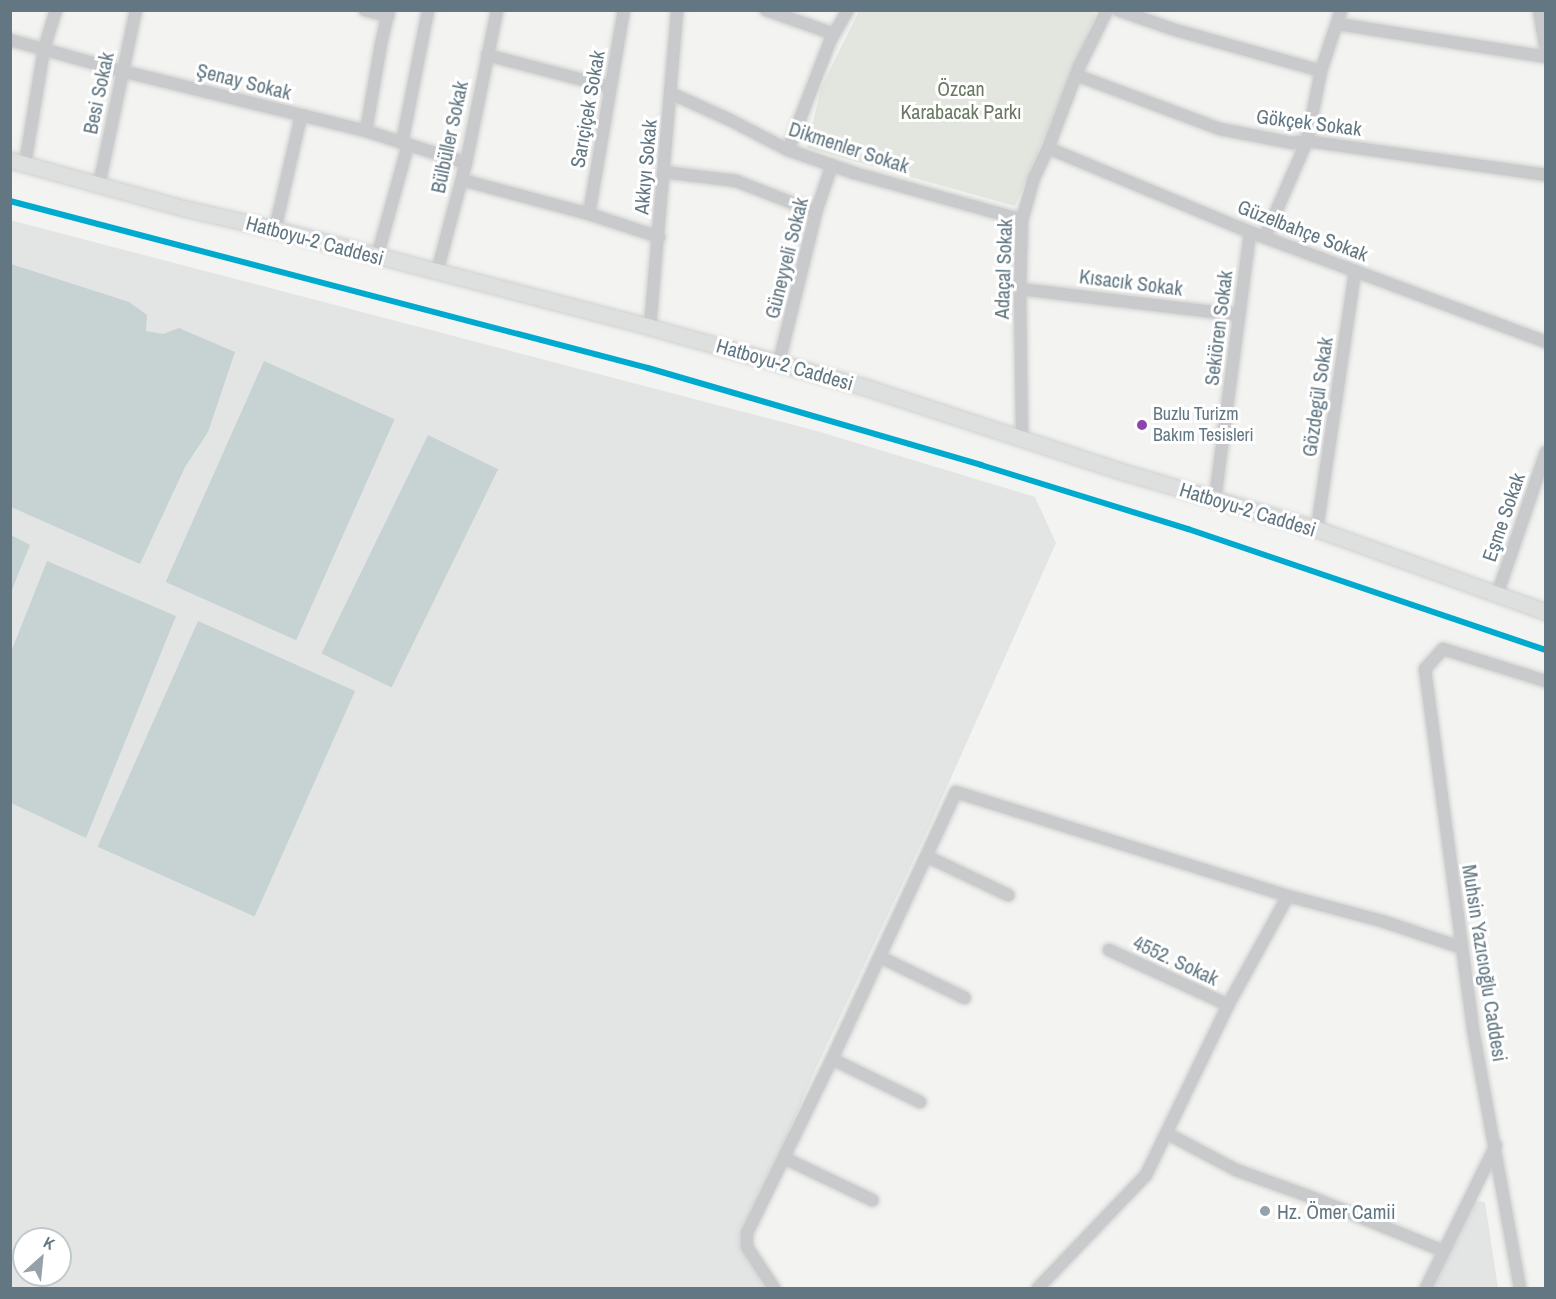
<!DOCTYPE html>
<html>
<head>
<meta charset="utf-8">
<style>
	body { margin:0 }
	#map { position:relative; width:1556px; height:1299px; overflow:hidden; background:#f3f3f1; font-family:"Archivo Narrow",sans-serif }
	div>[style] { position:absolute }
	.built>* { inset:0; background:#e3e5e4 }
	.green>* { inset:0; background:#e3e6df }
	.water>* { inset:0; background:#c7d2d3; transform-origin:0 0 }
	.roads { filter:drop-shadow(0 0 2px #cfcfcf) drop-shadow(0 0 2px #cfcfcf) }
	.minor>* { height:12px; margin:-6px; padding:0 6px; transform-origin:6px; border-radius:6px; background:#c8cacb }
	.major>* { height:15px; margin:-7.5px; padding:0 7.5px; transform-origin:7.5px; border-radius:7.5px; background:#dedfdf }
	.rail-1>* { height:6px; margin:-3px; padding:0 3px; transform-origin:3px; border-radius:3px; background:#00a9ce }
	.dots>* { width:16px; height:16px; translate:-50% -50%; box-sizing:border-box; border:3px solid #fff; border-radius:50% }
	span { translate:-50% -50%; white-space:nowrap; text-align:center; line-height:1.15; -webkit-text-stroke:6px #fff; paint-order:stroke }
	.bus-label { font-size:18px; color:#627782 }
	.left { translate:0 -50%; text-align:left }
	.street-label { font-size:20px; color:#627782 }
	.park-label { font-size:20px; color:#697961 }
	.poi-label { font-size:20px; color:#627782 }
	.frame { position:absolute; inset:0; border:12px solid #627782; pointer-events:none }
	.north { position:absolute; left:12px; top:1227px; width:60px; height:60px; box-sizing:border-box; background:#fff; border:2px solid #c0c9cd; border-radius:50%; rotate:27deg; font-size:16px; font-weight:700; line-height:24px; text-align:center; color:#627782 }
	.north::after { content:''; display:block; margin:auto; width:21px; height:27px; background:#95a2a9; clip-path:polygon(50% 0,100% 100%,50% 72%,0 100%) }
</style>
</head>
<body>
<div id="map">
	<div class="built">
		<div style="clip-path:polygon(evenodd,10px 220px,817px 431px,1035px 497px,1056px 543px,928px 829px,816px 1068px,741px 1243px,771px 1288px,11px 1288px,10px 220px,24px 1239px,60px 1239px,60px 1275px,24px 1275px,24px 1239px)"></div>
		<div style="clip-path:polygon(1474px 1201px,1485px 1202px,1498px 1288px,1434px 1288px)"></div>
	</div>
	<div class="green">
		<div style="clip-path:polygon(1090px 10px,1096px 14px,1015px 206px,807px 148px,821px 88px,859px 11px)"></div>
	</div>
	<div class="water">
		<div style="clip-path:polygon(11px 264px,129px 302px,147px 315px,146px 331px,163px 334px,179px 328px,235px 352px,208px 432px,185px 467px,140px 564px,11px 507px)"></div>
		<div style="left:264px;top:361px;width:143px;height:242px;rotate:24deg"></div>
		<div style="left:428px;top:435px;width:78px;height:243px;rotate:26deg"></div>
		<div style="clip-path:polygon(11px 535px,30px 545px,11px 592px)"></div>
		<div style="clip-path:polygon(47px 561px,176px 616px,86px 838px,11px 803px,11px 652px)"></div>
		<div style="left:198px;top:621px;width:172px;height:247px;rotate:24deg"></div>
	</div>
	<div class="roads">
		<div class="minor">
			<div style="left:365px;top:10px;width:24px;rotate:15deg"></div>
			<div style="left:766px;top:10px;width:72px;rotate:19.4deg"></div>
			<div style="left:1118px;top:10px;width:57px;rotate:19.4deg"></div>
			<div style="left:1172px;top:29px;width:155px;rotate:15.7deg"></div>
			<div style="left:1539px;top:10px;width:43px;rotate:80.5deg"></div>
			<div style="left:1338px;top:24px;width:211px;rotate:9deg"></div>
			<div style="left:10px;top:40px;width:116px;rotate:15.5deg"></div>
			<div style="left:122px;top:71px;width:251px;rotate:13.8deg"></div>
			<div style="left:366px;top:131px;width:105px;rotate:17.7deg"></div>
			<div style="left:487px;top:55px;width:127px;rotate:14.6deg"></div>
			<div style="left:1076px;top:75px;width:154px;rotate:20.6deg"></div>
			<div style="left:1220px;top:129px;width:73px;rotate:11deg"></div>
			<div style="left:1292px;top:143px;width:15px;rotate:-8deg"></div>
			<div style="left:1307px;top:141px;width:241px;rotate:8.1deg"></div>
			<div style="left:670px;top:93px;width:66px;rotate:24.2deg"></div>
			<div style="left:730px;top:120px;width:65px;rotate:27.3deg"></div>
			<div style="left:788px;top:150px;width:70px;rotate:19.2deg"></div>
			<div style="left:854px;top:173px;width:174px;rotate:15.6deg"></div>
			<div style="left:366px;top:131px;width:88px;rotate:-80.2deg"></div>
			<div style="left:381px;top:44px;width:35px;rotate:-77deg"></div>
			<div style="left:402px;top:143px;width:136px;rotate:-78.9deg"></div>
			<div style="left:1048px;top:148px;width:219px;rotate:22.6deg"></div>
			<div style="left:1250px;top:232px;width:316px;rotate:20.4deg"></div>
			<div style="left:788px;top:150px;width:117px;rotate:-68.9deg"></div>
			<div style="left:830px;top:41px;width:36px;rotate:-60deg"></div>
			<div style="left:25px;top:164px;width:117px;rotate:-80.6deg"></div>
			<div style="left:44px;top:49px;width:41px;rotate:-72.9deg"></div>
			<div style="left:663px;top:172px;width:74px;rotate:7deg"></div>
			<div style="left:736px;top:181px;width:86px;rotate:21.2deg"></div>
			<div style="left:462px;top:180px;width:131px;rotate:15deg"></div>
			<div style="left:589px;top:214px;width:74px;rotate:18.2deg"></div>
			<div style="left:99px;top:185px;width:179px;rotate:-78.1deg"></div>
			<div style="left:589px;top:214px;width:207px;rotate:-80.3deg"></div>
			<div style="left:275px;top:229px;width:116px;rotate:-77deg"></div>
			<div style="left:1265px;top:237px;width:105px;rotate:-66.4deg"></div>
			<div style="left:1307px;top:141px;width:71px;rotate:-78.7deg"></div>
			<div style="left:1321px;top:71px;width:64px;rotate:-71.8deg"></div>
			<div style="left:377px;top:257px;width:116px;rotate:-74.5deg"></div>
			<div style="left:437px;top:272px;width:113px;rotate:-75.1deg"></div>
			<div style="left:466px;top:163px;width:156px;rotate:-78.5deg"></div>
			<div style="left:1020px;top:289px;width:220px;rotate:6.8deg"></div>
			<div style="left:650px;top:327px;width:318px;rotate:-85.1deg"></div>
			<div style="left:779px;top:362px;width:154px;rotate:-76.1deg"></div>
			<div style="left:816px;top:212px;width:50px;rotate:-71.2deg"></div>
			<div style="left:1022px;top:437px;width:148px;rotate:-90.8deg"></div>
			<div style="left:1020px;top:289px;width:69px;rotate:-88.3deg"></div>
			<div style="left:1022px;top:220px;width:44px;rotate:-74.1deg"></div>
			<div style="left:1034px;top:178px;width:33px;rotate:-65deg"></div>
			<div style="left:1048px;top:148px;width:87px;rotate:-69.1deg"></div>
			<div style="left:1079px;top:67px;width:64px;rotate:-63.8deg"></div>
			<div style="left:1215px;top:499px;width:269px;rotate:-82.5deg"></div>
			<div style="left:1317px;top:529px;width:261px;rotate:-81.6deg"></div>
			<div style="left:1497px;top:595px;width:151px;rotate:-71.1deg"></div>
			<div style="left:928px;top:857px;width:89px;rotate:25.4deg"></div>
			<div style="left:1109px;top:950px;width:131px;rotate:24.8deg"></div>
			<div style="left:880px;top:957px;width:94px;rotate:25.8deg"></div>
			<div style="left:832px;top:1059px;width:98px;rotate:26deg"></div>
			<div style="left:1168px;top:1134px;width:77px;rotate:27.9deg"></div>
			<div style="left:1236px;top:1170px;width:80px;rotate:19.8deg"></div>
			<div style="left:1311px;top:1197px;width:143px;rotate:22.2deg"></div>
			<div style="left:784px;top:1158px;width:98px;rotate:25.5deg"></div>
			<div style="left:774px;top:1288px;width:49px;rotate:-123.4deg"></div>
			<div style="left:747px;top:1247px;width:14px;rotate:-90deg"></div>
			<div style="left:747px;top:1233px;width:194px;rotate:-64deg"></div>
			<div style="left:832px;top:1059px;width:294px;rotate:-65.1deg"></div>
			<div style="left:956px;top:792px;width:348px;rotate:17.4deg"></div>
			<div style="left:1288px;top:896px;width:97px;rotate:14.9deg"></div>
			<div style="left:1382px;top:921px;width:84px;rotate:18.6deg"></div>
			<div style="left:1038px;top:1288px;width:156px;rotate:-46.3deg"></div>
			<div style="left:1146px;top:1175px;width:189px;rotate:-64.2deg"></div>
			<div style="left:1228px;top:1005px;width:124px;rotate:-61.2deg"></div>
			<div style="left:1426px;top:1288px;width:159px;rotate:-63.9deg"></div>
			<div style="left:1520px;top:1288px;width:263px;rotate:-100.3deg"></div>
			<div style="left:1473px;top:1029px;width:363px;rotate:-97.6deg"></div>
			<div style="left:1425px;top:669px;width:27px;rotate:-48deg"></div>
			<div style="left:1443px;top:649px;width:108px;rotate:17.3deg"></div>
		</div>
		<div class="major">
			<div style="left:10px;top:160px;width:180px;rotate:15.5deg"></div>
			<div style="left:183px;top:208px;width:94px;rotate:12.9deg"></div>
			<div style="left:275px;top:229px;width:388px;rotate:14.6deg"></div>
			<div style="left:650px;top:327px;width:223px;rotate:15.6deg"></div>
			<div style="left:865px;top:387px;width:265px;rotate:18.2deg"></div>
			<div style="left:1117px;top:470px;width:209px;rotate:16.4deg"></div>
			<div style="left:1317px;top:529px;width:244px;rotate:19.9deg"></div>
		</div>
	</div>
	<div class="rail-1">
		<div style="left:10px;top:201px;width:659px;rotate:14.67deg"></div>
		<div style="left:648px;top:368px;width:347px;rotate:16.2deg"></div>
		<div style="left:981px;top:465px;width:217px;rotate:17.2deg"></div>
		<div style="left:1188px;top:529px;width:378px;rotate:18.7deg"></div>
	</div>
	<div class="dots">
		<div style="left:1142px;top:425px;background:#8e44ad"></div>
		<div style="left:1265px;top:1211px;background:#95a2a9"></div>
	</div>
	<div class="bus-label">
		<span class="left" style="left:1153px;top:425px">Buzlu Turizm<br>Bakım Tesisleri</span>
	</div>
	<div class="street-label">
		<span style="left:244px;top:81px;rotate:14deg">Şenay Sokak</span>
		<span style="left:98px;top:93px;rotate:-78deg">Besi Sokak</span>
		<span style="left:587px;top:109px;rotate:-80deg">Sarıçiçek Sokak</span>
		<span style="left:1309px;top:122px;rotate:7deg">Gökçek Sokak</span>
		<span style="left:449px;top:137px;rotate:-78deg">Bülbüller Sokak</span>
		<span style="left:849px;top:147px;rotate:18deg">Dikmenler Sokak</span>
		<span style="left:645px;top:167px;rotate:-85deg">Akkıyı Sokak</span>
		<span style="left:1303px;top:230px;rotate:21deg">Güzelbahçe Sokak</span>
		<span style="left:315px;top:240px;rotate:15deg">Hatboyu-2 Caddesi</span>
		<span style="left:786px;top:258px;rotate:-76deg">Güneyyeli Sokak</span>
		<span style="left:1003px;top:269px;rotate:-88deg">Adaçal Sokak</span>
		<span style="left:1131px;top:282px;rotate:7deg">Kısacık Sokak</span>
		<span style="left:1218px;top:328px;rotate:-83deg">Sekiören Sokak</span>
		<span style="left:785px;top:364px;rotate:16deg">Hatboyu-2 Caddesi</span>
		<span style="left:1317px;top:397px;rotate:-82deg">Gözdegül Sokak</span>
		<span style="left:1248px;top:509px;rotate:17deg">Hatboyu-2 Caddesi</span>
		<span style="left:1503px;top:517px;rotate:-71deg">Eşme Sokak</span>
		<span style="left:1176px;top:960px;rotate:25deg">4552. Sokak</span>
		<span style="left:1485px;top:963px;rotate:81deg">Muhsin Yazıcıoğlu Caddesi</span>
	</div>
	<div class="park-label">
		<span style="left:961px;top:100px">Özcan<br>Karabacak Parkı</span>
	</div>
	<div class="poi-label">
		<span class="left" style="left:1277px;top:1211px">Hz. Ömer Camii</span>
	</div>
	<div class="frame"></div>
	<div class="north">K</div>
</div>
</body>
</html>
